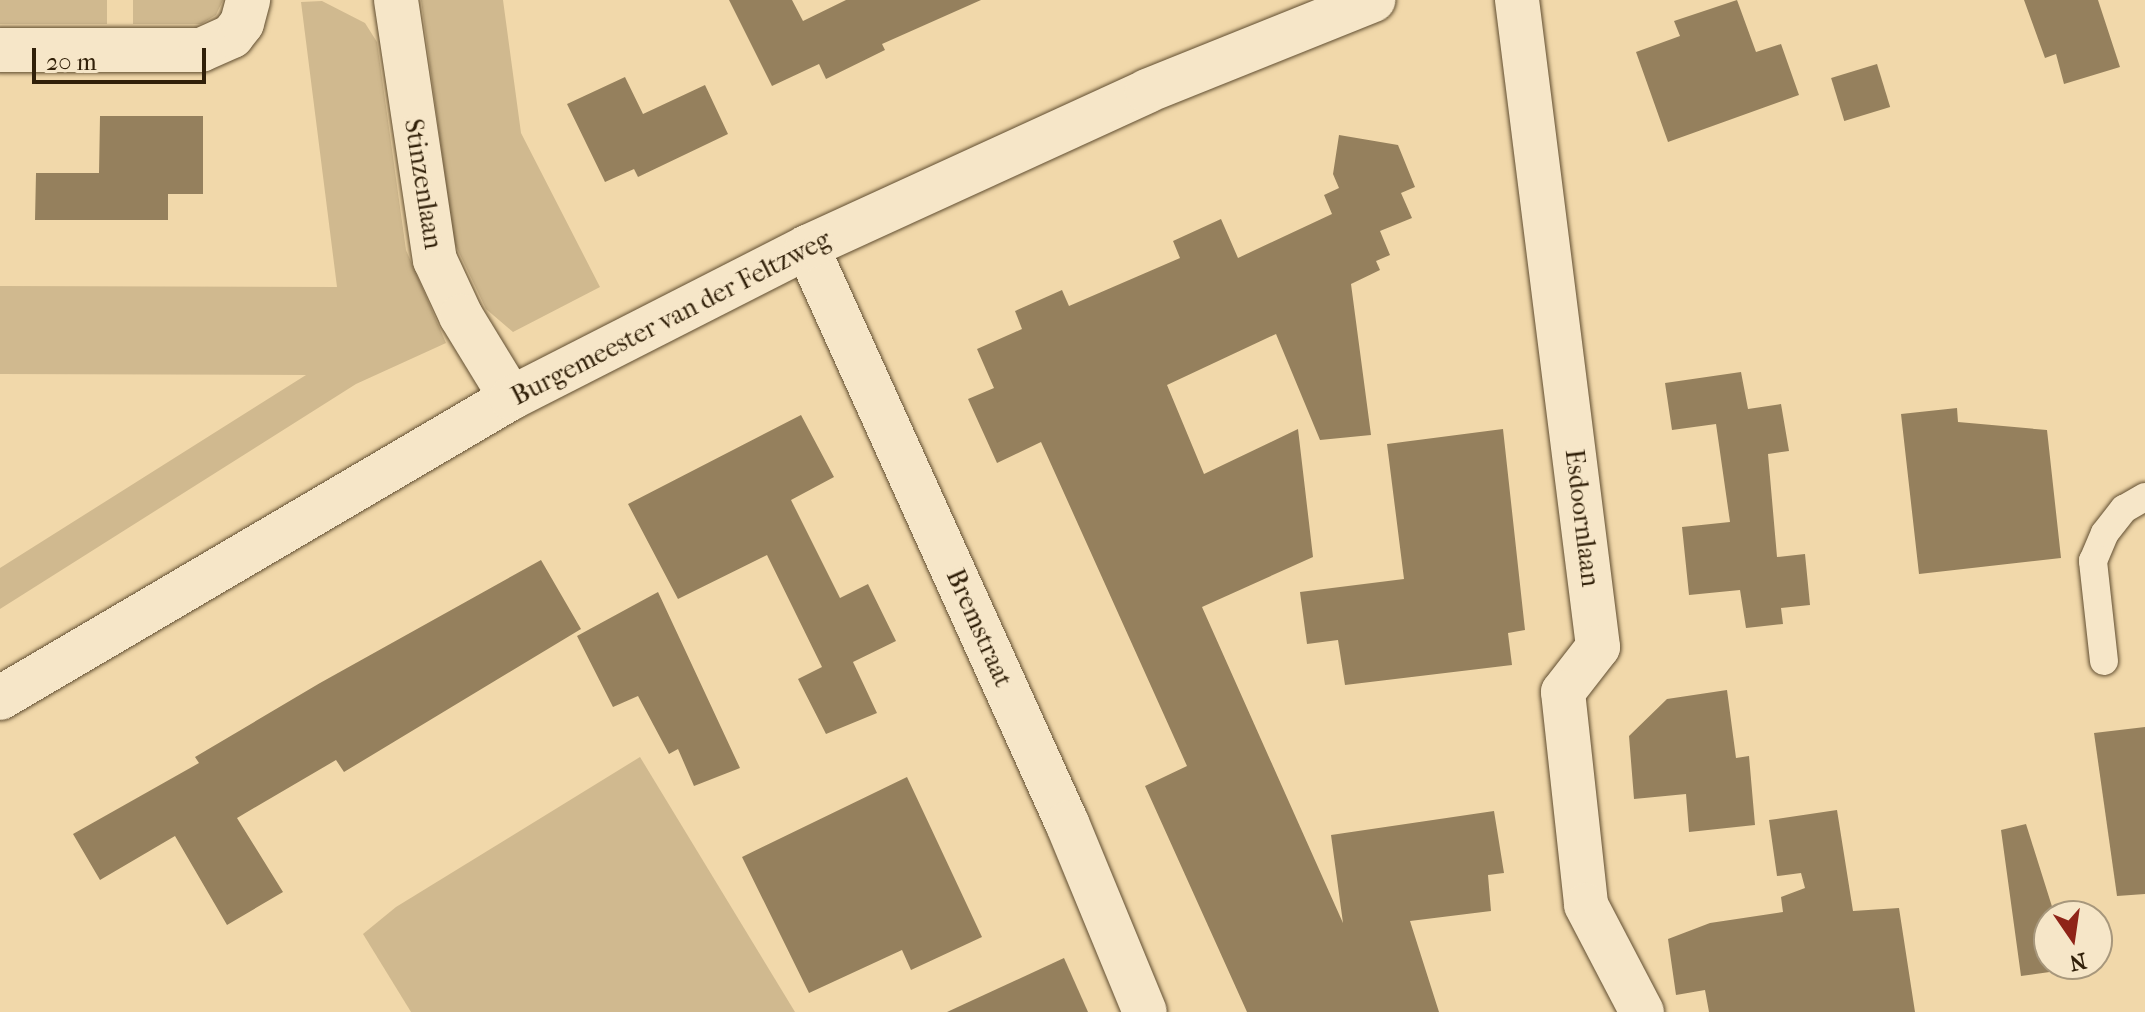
<!DOCTYPE html>
<html>
<head>
<meta charset="utf-8">
<style>
	body { margin:0 }
	#map { position:relative; width:2145px; height:1012px; overflow:hidden; background:#f1d8aa; font-family:"IM FELL French Canon",serif }
	div>[style] { position:absolute }
	.green>* { inset:0; background:#d0b98f; transform-origin:0 0 }
	.building>* { inset:0; background:#95805d; transform-origin:0 0 }
	.roads { filter:drop-shadow(0 0 2px #614e31) drop-shadow(0 0 2px #614e31) }
	.lane>* { height:28px; margin:-14px; padding:0 14px; transform-origin:14px; border-radius:14px; background:#f6e6c8 }
	.street>* { height:44px; margin:-22px; padding:0 22px; transform-origin:22px; border-radius:22px; background:#f6e6c8 }
	.secondary>* { height:44px; margin:-22px; padding:0 22px; transform-origin:22px; border-radius:22px; background:#f6e6c8 }
	span { translate:-50% -50%; white-space:nowrap; text-align:center; line-height:1.15; -webkit-text-stroke:8px #f6e6c8; paint-order:stroke }
	.street-label { font-size:26px; color:#312009 }
	.north { position:absolute; left:2033px; top:900px; width:80px; height:80px; box-sizing:border-box; background:#f6e6c8; border:2px solid #a7977c; border-radius:50%; rotate:167deg; font-size:22px; font-weight:700; line-height:32px; text-align:center; color:#312009 }
	.north::after { content:''; display:block; margin:auto; width:28px; height:36px; background:#8f2418; clip-path:polygon(50% 0,100% 100%,50% 72%,0 100%) }
	.scale { position:absolute; left:32px; top:48px; width:174px; height:36px; box-sizing:border-box; border:4px solid #312009; border-top:0; padding-left:10px; font-size:24px; line-height:28px; white-space:nowrap; color:#312009; -webkit-text-stroke:6px #f6e6c8; paint-order:stroke }
</style>
</head>
<body>
<div id="map">
	<div class="green">
		<div style="left:0;top:0;width:107px;height:24px"></div>
		<div style="clip-path:polygon(133px 0,223px 0,216px 15px,201px 24px,133px 24px)"></div>
		<div style="clip-path:polygon(421px 0,503px 0,521px 133px,600px 287px,513px 332px,486px 309px,454px 242px)"></div>
		<div style="clip-path:polygon(322px 1px,365px 23px,377px 42px,406px 250px,446px 343px,356px 384px,0 609px,0 568px,306px 375px,0 374px,0 286px,337px 287px,301px 2px)"></div>
		<div style="clip-path:polygon(640px 757px,795px 1012px,411px 1012px,363px 934px,396px 907px)"></div>
	</div>
	<div class="building">
		<div style="clip-path:polygon(729px 0,792px 0,803px 21px,846px 0,981px 0,882px 44px,885px 50px,826px 79px,819px 64px,772px 86px)"></div>
		<div style="clip-path:polygon(1737px 0,1756px 52px,1781px 44px,1799px 95px,1668px 142px,1636px 52px,1680px 36px,1674px 21px)"></div>
		<div style="clip-path:polygon(2024px 0,2098px 0,2120px 67px,2064px 84px,2056px 54px,2045px 58px)"></div>
		<div style="left:1877px;top:64px;width:45px;height:48px;rotate:73deg"></div>
		<div style="clip-path:polygon(625px 77px,643px 114px,705px 85px,728px 134px,638px 177px,634px 169px,605px 182px,567px 104px)"></div>
		<div style="clip-path:polygon(100px 116px,203px 116px,203px 194px,168px 194px,168px 220px,35px 220px,36px 173px,99px 173px)"></div>
		<div style="clip-path:polygon(1339px 135px,1398px 145px,1415px 187px,1401px 193px,1412px 218px,1380px 231px,1390px 255px,1376px 261px,1380px 270px,1351px 284px,1371px 435px,1320px 440px,1276px 334px,1167px 385px,1204px 474px,1298px 429px,1313px 557px,1202px 607px,1343px 923px,1331px 835px,1494px 811px,1504px 873px,1488px 875px,1491px 911px,1410px 921px,1439px 1012px,1247px 1012px,1145px 786px,1187px 766px,1041px 442px,997px 463px,968px 399px,994px 388px,977px 349px,1022px 329px,1015px 311px,1062px 290px,1069px 306px,1180px 258px,1173px 241px,1221px 219px,1238px 258px,1332px 214px,1324px 195px,1339px 188px,1333px 174px)"></div>
		<div style="clip-path:polygon(1741px 372px,1748px 409px,1781px 404px,1789px 451px,1768px 454px,1777px 557px,1805px 554px,1810px 605px,1781px 608px,1783px 624px,1746px 628px,1740px 590px,1689px 595px,1682px 527px,1730px 522px,1716px 424px,1672px 430px,1665px 383px)"></div>
		<div style="clip-path:polygon(1957px 408px,1958px 422px,2047px 430px,2061px 558px,1919px 574px,1901px 414px)"></div>
		<div style="clip-path:polygon(801px 415px,834px 477px,791px 500px,840px 598px,868px 584px,896px 641px,853px 662px,877px 713px,826px 734px,798px 679px,822px 667px,767px 555px,678px 599px,628px 504px)"></div>
		<div style="clip-path:polygon(1503px 429px,1525px 630px,1508px 633px,1512px 665px,1345px 685px,1338px 640px,1307px 644px,1300px 592px,1404px 579px,1387px 444px)"></div>
		<div style="clip-path:polygon(541px 560px,581px 629px,344px 772px,336px 760px,237px 818px,283px 892px,227px 925px,175px 836px,100px 880px,73px 834px,199px 763px,195px 757px,320px 683px)"></div>
		<div style="clip-path:polygon(658px 592px,740px 768px,694px 786px,678px 749px,669px 754px,638px 696px,613px 707px,577px 636px)"></div>
		<div style="clip-path:polygon(1727px 690px,1736px 758px,1749px 756px,1755px 825px,1689px 832px,1686px 794px,1634px 799px,1629px 736px,1667px 699px)"></div>
		<div style="clip-path:polygon(2145px 727px,2145px 894px,2117px 896px,2094px 733px)"></div>
		<div style="clip-path:polygon(907px 777px,982px 937px,911px 970px,902px 950px,809px 993px,742px 857px)"></div>
		<div style="clip-path:polygon(1837px 810px,1853px 911px,1899px 908px,1915px 1012px,1709px 1012px,1705px 990px,1676px 995px,1668px 939px,1710px 923px,1783px 912px,1781px 897px,1805px 888px,1801px 873px,1777px 876px,1769px 820px)"></div>
		<div style="clip-path:polygon(2026px 824px,2055px 916px,2049px 916px,2049px 964px,2070px 964px,2071px 969px,2021px 976px,2001px 830px)"></div>
		<div style="clip-path:polygon(1064px 958px,1088px 1012px,947px 1012px)"></div>
	</div>
	<div class="roads">
		<div class="lane">
			<div style="left:2104px;top:661px;width:101px;rotate:-96.3deg"></div>
			<div style="left:2093px;top:561px;width:30px;rotate:-67deg"></div>
			<div style="left:2105px;top:533px;width:31px;rotate:-52deg"></div>
			<div style="left:2124px;top:509px;width:24px;rotate:-30deg"></div>
		</div>
		<div class="street">
			<div style="left:396px;top:0;width:263px;rotate:81.5deg"></div>
			<div style="left:435px;top:260px;width:62px;rotate:65.1deg"></div>
			<div style="left:461px;top:316px;width:96px;rotate:58.6deg"></div>
			<div style="left:1517px;top:0;width:652px;rotate:82.86deg"></div>
			<div style="left:1598px;top:647px;width:57px;rotate:127.9deg"></div>
			<div style="left:1563px;top:692px;width:214px;rotate:83.8deg"></div>
			<div style="left:1586px;top:905px;width:121px;rotate:62.4deg"></div>
			<div style="left:0;top:50px;width:201px"></div>
			<div style="left:201px;top:50px;width:34px;rotate:-24deg"></div>
			<div style="left:232px;top:36px;width:16px;rotate:-52deg"></div>
			<div style="left:242px;top:23px;width:24px;rotate:-75deg"></div>
			<div style="left:807px;top:247px;width:632px;rotate:65.71deg"></div>
			<div style="left:1067px;top:823px;width:204px;rotate:67.6deg"></div>
		</div>
		<div class="secondary">
			<div style="left:0;top:698px;width:593px;rotate:-30.42deg"></div>
			<div style="left:511px;top:398px;width:332px;rotate:-27deg"></div>
			<div style="left:807px;top:247px;width:374px;rotate:-24.6deg"></div>
			<div style="left:1147px;top:91px;width:244px;rotate:-21.9deg"></div>
		</div>
	</div>
	<div class="street-label">
		<span style="left:423px;top:184px;rotate:81deg">Stinzenlaan</span>
		<span style="left:671px;top:318px;rotate:-27deg">Burgemeester van der Feltzweg</span>
		<span style="left:1582px;top:518px;rotate:83deg">Esdoornlaan</span>
		<span style="left:979px;top:628px;rotate:66deg">Bremstraat</span>
	</div>
	<div class="north">N</div>
	<div class="scale">20 m</div>
</div>
</body>
</html>
